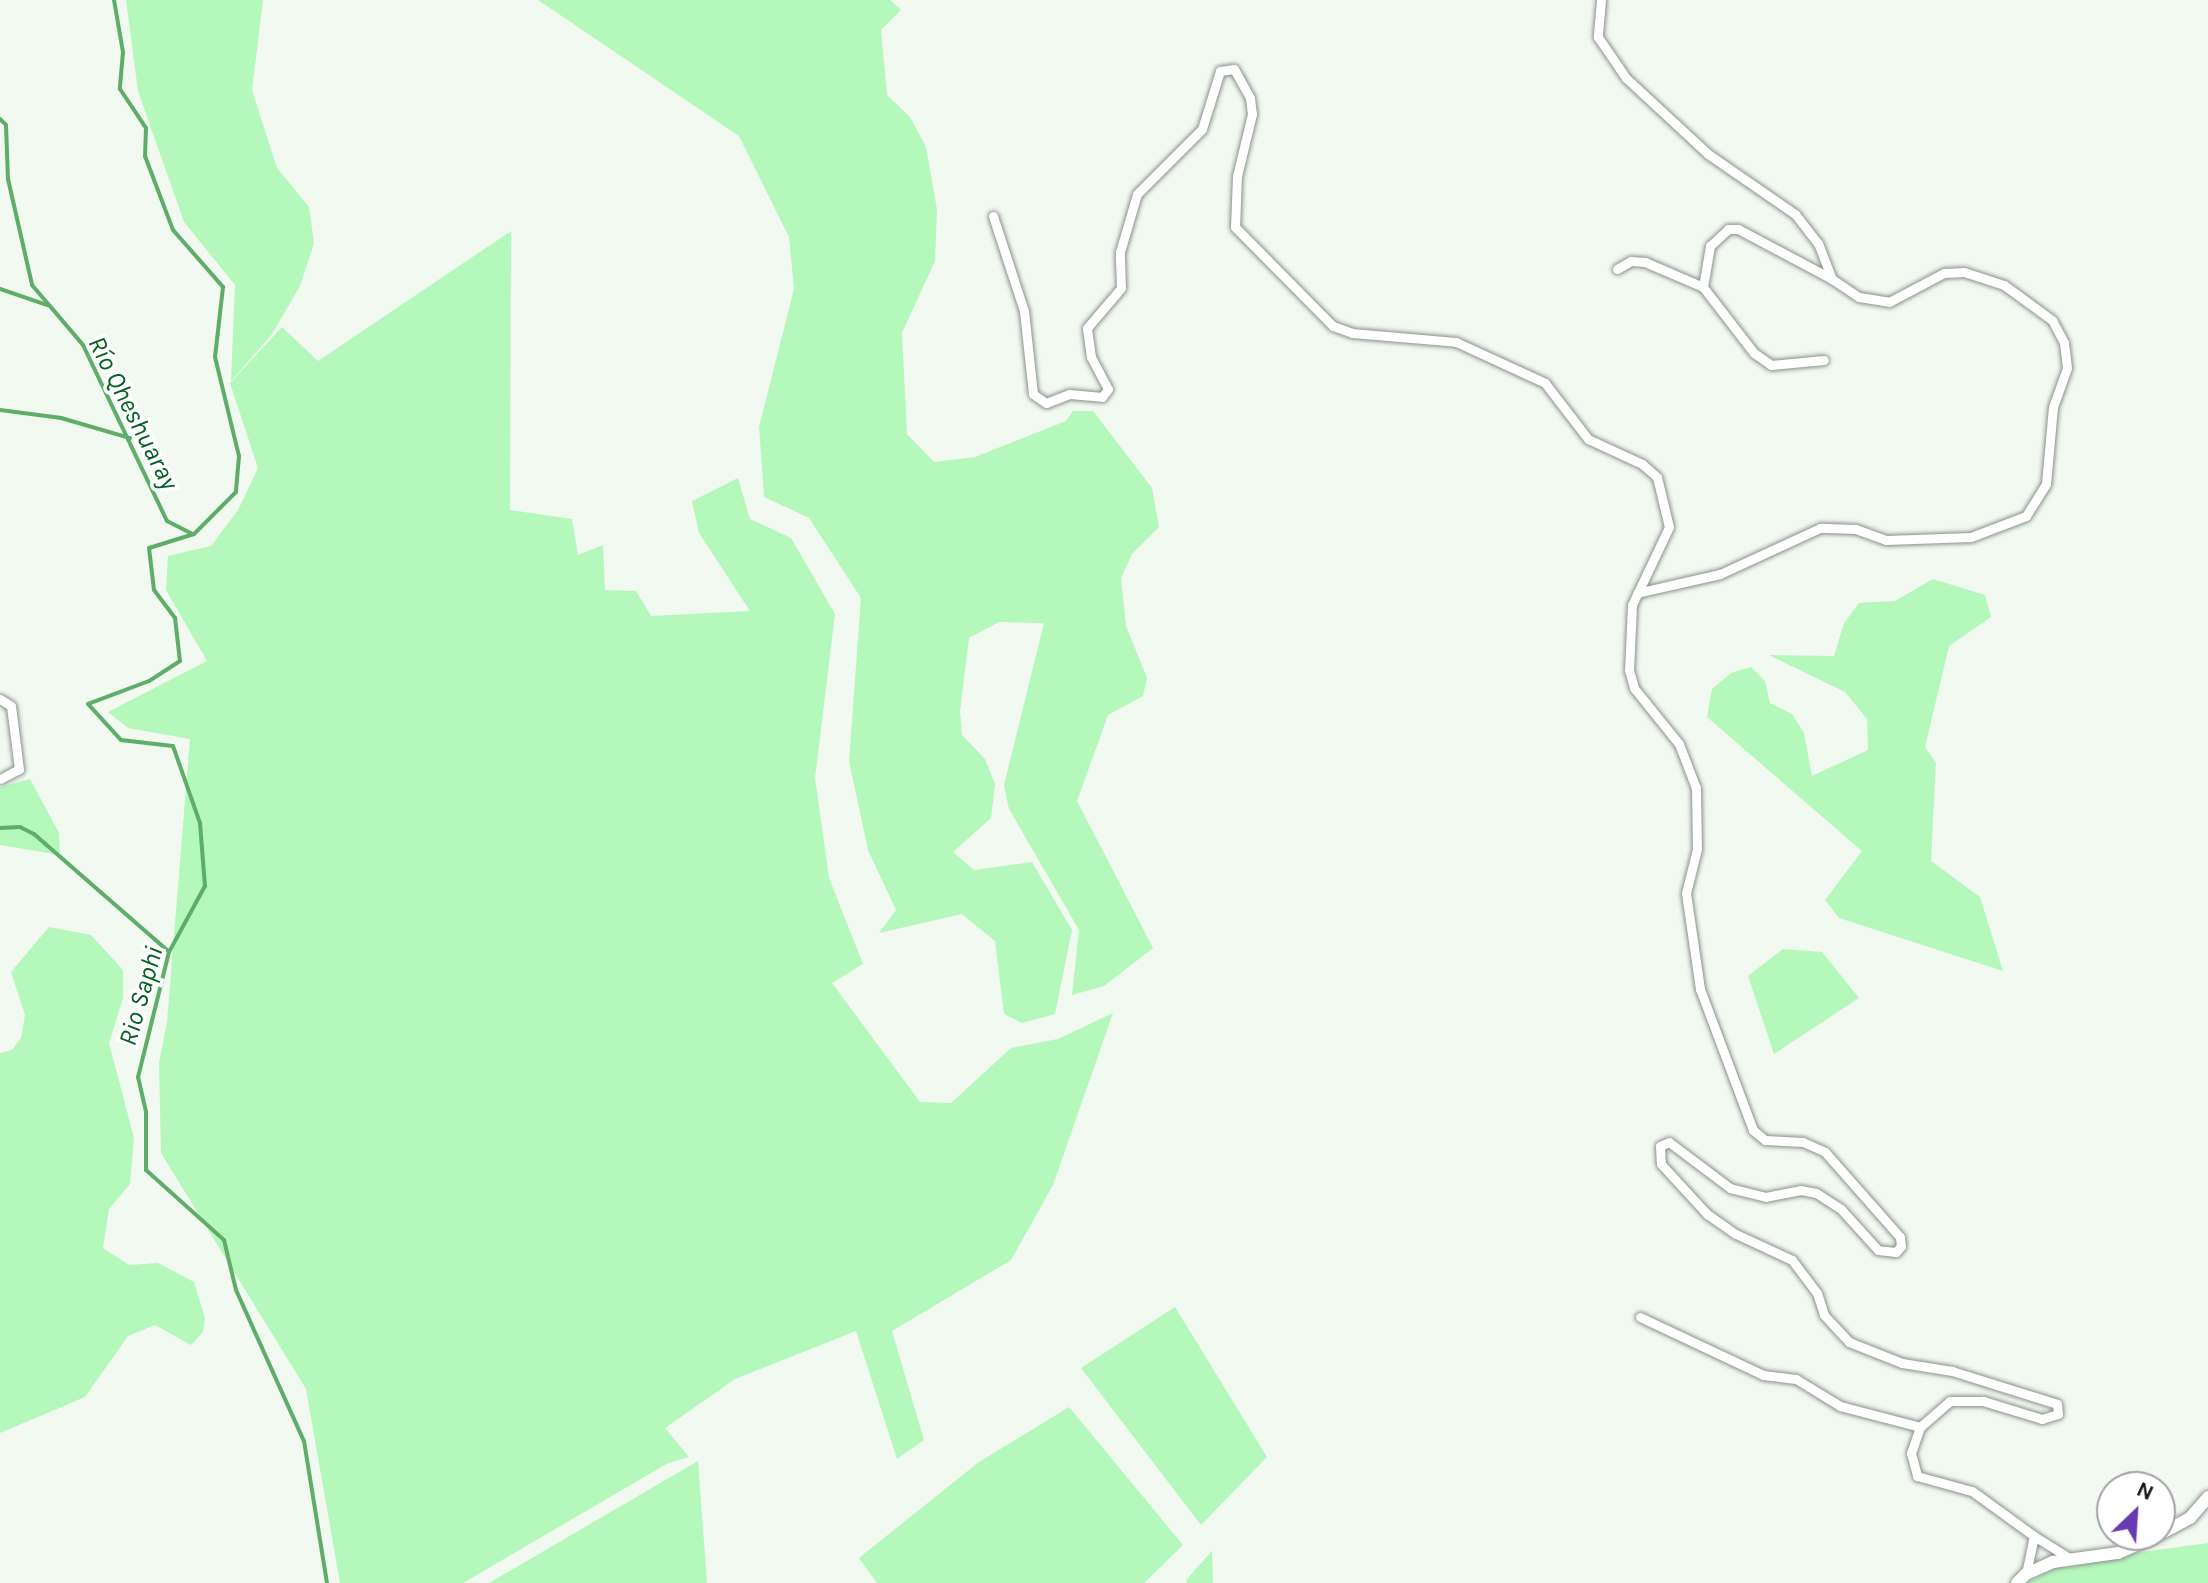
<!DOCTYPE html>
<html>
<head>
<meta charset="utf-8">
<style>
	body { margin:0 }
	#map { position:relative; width:2208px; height:1583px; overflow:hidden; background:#f1f9f1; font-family:Karla,sans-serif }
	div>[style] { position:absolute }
	.green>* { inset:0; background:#b4f8bb }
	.stream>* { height:4px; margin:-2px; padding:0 2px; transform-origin:2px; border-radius:2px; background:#5ead69 }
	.roads { filter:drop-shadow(0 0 2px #8a928b) drop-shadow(0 0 2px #8a928b) }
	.street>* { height:9px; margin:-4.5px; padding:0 4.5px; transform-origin:4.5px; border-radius:4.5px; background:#fff }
	.secondary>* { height:12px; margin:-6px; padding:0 6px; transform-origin:6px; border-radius:6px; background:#fff }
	span { translate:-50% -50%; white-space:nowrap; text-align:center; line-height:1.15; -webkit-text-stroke:7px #fff; paint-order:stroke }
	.water-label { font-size:26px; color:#036121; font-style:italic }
	.north { position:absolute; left:2096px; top:1471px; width:80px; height:80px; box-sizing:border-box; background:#fff; border:2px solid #a2a3a2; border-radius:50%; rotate:25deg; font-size:22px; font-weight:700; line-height:32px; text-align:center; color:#161917 }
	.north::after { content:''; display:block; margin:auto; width:28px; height:36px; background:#693ab1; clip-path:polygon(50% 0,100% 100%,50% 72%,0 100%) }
</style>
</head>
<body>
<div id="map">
	<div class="green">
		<div style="clip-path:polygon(126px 0,263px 0,252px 90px,277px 168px,309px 207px,314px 243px,300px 286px,272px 334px,231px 381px,235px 285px,184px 222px,138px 91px)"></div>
		<div style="clip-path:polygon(538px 0,890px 0,901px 10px,881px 30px,887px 95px,910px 117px,926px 147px,937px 210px,935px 261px,902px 333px,907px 434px,934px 462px,975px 457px,1066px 421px,1073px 411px,1093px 411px,1152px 488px,1159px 527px,1132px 554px,1121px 578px,1126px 626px,1147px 678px,1143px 696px,1108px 715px,1077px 801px,1153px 948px,1104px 986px,1072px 995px,1079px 930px,1009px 809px,1004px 785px,1044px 623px,999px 622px,969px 638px,960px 711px,962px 735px,985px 759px,995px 784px,991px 818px,953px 852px,974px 870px,1032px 862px,1072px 930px,1055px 1014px,1022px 1023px,1004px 1014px,995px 941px,962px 914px,879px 933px,896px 910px,868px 850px,849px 761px,861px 598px,809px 518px,764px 497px,759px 427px,794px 289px,789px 237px,739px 136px)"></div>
		<div style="clip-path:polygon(511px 231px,510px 510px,572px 519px,578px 555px,603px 545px,605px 590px,636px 591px,651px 616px,750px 611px,699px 533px,692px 501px,738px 478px,750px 519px,791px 538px,835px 614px,815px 778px,829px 878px,863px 964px,832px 983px,920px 1102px,951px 1103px,1011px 1048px,1058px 1039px,1113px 1013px,1053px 1185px,1011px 1260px,892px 1331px,924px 1440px,897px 1459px,856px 1331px,735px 1379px,665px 1428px,689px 1457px,668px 1463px,463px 1583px,340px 1583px,306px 1389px,161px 1153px,159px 1063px,167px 1022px,190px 739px,128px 728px,108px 712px,207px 661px,166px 590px,168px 556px,211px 546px,238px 510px,258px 468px,230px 383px,282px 327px,318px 361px)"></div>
		<div style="clip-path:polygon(1933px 579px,1985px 595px,1991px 617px,1949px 646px,1925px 747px,1936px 763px,1931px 861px,1980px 897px,2003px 971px,1839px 918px,1825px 900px,1862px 851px,1707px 717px,1712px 689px,1731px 673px,1751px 667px,1765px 681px,1770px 703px,1792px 714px,1804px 733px,1812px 776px,1868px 750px,1867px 719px,1845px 692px,1769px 655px,1834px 656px,1844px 623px,1859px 603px,1895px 601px)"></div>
		<div style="clip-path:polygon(30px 779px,59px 833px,60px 855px,0 845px,0 787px)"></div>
		<div style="clip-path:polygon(49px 927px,91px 935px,123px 970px,123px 998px,109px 1043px,134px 1138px,130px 1184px,109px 1209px,103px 1248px,129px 1265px,158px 1263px,194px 1282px,205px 1318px,203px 1332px,191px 1345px,155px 1325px,128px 1336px,85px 1397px,0 1433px,0 1053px,12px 1050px,21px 1038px,25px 1015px,11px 972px)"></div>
		<div style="clip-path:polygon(1783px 949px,1822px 952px,1859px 998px,1774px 1054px,1748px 976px)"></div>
		<div style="clip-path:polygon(1175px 1307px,1267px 1457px,1201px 1525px,1081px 1368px)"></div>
		<div style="clip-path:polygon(1069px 1407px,1183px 1545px,1144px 1583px,877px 1583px,859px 1558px,979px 1462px)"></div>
		<div style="clip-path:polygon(698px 1461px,707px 1583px,489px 1583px)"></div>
		<div style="clip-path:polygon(2208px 1543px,2208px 1583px,2027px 1583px,2068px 1562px)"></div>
		<div style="clip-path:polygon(1212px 1551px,1213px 1583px,1187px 1583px,1186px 1580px)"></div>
	</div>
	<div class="stream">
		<div style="left:114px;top:0;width:53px;rotate:80.2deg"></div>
		<div style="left:123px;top:52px;width:37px;rotate:95deg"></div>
		<div style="left:120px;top:89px;width:47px;rotate:56.3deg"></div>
		<div style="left:146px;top:128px;width:28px;rotate:92deg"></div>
		<div style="left:145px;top:156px;width:79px;rotate:69.3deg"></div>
		<div style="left:173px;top:230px;width:76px;rotate:48.7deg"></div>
		<div style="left:223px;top:287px;width:70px;rotate:96.5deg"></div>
		<div style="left:215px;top:357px;width:102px;rotate:76.4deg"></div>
		<div style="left:239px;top:456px;width:36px;rotate:95deg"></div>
		<div style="left:236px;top:492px;width:59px;rotate:135deg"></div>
		<div style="left:194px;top:534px;width:47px;rotate:162.7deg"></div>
		<div style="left:149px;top:548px;width:42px;rotate:83.2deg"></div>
		<div style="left:154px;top:590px;width:35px;rotate:53deg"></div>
		<div style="left:175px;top:618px;width:43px;rotate:83.4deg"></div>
		<div style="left:180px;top:661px;width:37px;rotate:147deg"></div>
		<div style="left:149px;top:681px;width:65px;rotate:159.3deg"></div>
		<div style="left:88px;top:704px;width:49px;rotate:47.5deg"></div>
		<div style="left:121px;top:740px;width:52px;rotate:6.6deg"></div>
		<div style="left:173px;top:746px;width:82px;rotate:70.7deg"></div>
		<div style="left:200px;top:823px;width:63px;rotate:85.5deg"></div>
		<div style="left:205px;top:886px;width:75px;rotate:118.6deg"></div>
		<div style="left:169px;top:952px;width:129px;rotate:103.9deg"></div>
		<div style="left:138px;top:1077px;width:36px;rotate:77deg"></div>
		<div style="left:146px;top:1112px;width:58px;rotate:90deg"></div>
		<div style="left:146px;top:1170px;width:105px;rotate:41.9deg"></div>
		<div style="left:224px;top:1240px;width:51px;rotate:76.5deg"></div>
		<div style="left:236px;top:1290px;width:166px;rotate:65.8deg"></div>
		<div style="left:304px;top:1441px;width:144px;rotate:80.8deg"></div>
		<div style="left:0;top:119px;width:8px;rotate:45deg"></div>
		<div style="left:6px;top:125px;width:54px;rotate:87.9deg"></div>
		<div style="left:8px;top:179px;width:109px;rotate:77.2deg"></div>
		<div style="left:32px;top:285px;width:79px;rotate:49.6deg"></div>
		<div style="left:83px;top:345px;width:195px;rotate:64.5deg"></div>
		<div style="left:167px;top:521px;width:27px;rotate:27deg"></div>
		<div style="left:0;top:289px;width:50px;rotate:18.8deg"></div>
		<div style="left:0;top:410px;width:62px;rotate:7.5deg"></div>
		<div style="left:61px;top:418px;width:72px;rotate:16.2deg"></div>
		<div style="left:0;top:828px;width:20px;rotate:-3deg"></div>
		<div style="left:20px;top:827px;width:16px;rotate:27deg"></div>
		<div style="left:34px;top:834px;width:178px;rotate:41.1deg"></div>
	</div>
	<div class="roads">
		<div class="street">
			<div style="left:1601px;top:0;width:37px;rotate:95deg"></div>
			<div style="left:1598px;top:37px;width:50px;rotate:55.7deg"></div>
			<div style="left:1626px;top:78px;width:112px;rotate:42.8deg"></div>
			<div style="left:1708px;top:154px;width:106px;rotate:34.6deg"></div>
			<div style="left:1795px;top:214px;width:37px;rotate:52deg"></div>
			<div style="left:1818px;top:243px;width:39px;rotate:69deg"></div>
			<div style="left:1832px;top:279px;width:32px;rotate:34deg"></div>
			<div style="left:1859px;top:297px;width:30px;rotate:9deg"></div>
			<div style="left:1889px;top:302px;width:62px;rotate:-27.8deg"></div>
			<div style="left:1944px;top:273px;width:20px;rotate:-3deg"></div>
			<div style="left:1964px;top:272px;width:42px;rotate:18deg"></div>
			<div style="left:2004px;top:285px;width:59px;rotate:36.1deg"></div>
			<div style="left:2052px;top:320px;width:26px;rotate:62deg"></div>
			<div style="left:2064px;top:343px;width:25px;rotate:83deg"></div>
			<div style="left:2067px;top:368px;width:41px;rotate:109.7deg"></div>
			<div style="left:2053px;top:407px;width:77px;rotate:95.2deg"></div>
			<div style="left:2046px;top:484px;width:38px;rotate:122deg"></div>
			<div style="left:2026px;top:516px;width:59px;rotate:159.1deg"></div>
			<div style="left:1971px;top:537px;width:85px;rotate:178deg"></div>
			<div style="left:1886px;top:540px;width:33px;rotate:-160deg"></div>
			<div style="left:1855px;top:529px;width:35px;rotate:-178deg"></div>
			<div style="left:1820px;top:528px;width:110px;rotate:155.3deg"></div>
			<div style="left:1720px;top:574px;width:85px;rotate:167.1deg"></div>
			<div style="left:993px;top:216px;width:100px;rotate:71.9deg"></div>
			<div style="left:1024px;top:311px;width:83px;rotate:83.8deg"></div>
			<div style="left:1033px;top:394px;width:16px;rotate:35deg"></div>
			<div style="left:1046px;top:403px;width:25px;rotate:-21deg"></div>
			<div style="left:1069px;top:394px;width:33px;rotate:5deg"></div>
			<div style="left:1102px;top:397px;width:10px;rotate:-53deg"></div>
			<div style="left:1108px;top:389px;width:36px;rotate:-118deg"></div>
			<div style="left:1091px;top:357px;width:29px;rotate:-98deg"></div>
			<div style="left:1087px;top:328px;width:52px;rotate:-49.6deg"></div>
			<div style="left:1121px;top:288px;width:36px;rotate:-92deg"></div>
			<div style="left:1120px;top:252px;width:60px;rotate:-73.7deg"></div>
			<div style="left:1137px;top:194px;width:92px;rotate:-45deg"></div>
			<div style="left:1202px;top:129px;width:61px;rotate:-72.8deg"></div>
			<div style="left:1220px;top:71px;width:14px;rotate:-8deg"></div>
			<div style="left:1234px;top:69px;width:33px;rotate:61deg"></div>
			<div style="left:1250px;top:98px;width:16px;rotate:83deg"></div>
			<div style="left:1252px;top:114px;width:64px;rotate:103.6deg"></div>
			<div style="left:1237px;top:176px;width:51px;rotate:92.2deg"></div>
			<div style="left:1235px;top:227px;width:139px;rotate:45.3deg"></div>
			<div style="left:1333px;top:326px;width:20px;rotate:20deg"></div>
			<div style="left:1352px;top:333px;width:104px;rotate:4.9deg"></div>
			<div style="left:1456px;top:342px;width:98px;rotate:24.7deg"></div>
			<div style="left:1545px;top:383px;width:71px;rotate:52.5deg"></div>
			<div style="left:1588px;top:439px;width:60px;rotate:24.8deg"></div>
			<div style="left:1642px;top:464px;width:20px;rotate:41deg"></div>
			<div style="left:1657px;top:477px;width:51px;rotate:76.5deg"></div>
			<div style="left:1669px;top:527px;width:86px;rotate:115.4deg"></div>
			<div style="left:1632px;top:605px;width:65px;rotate:92.6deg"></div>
			<div style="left:1629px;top:670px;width:19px;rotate:74deg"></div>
			<div style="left:1634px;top:688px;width:72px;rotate:51.2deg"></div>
			<div style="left:1679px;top:744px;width:47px;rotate:68.9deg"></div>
			<div style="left:1696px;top:788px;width:61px;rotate:89.1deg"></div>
			<div style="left:1697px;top:849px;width:45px;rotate:104deg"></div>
			<div style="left:1686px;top:893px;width:97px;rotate:81.7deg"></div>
			<div style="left:1700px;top:989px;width:151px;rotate:69.4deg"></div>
			<div style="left:1753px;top:1130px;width:16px;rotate:40deg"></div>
			<div style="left:1765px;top:1140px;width:38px;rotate:3deg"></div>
			<div style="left:1803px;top:1142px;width:24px;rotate:24deg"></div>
			<div style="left:1825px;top:1152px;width:113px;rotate:48.6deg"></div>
			<div style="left:1900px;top:1237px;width:9px;rotate:84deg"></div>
			<div style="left:1901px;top:1246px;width:8px;rotate:130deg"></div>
			<div style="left:1896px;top:1252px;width:18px;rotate:-174deg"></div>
			<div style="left:1878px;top:1250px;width:55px;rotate:-132.1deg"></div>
			<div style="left:1841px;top:1209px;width:30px;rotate:-147deg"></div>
			<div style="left:1816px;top:1193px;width:15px;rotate:-169deg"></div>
			<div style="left:1801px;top:1190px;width:36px;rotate:169deg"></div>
			<div style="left:1766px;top:1197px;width:37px;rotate:-166deg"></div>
			<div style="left:1730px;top:1188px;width:76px;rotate:-143deg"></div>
			<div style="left:1669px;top:1142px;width:10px;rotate:156deg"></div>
			<div style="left:1660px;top:1146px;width:18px;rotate:87deg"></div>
			<div style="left:1661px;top:1164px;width:68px;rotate:47.4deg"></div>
			<div style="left:1707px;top:1214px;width:35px;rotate:35deg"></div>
			<div style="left:1736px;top:1234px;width:62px;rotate:24.9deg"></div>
			<div style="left:1792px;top:1260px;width:41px;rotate:52.9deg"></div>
			<div style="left:1817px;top:1293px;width:23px;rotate:72deg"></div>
			<div style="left:1824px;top:1315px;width:37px;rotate:47deg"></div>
			<div style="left:1849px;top:1342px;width:57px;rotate:21.6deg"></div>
			<div style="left:1902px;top:1363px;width:51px;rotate:9.1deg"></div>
			<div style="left:1952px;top:1371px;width:110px;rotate:17.4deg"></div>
			<div style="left:2057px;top:1404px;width:10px;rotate:84deg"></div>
			<div style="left:2058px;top:1414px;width:17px;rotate:163deg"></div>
			<div style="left:2042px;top:1419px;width:62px;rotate:-163deg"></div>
			<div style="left:1983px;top:1401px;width:33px;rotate:180deg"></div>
			<div style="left:1950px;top:1401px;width:40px;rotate:139deg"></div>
			<div style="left:1920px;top:1427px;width:28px;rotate:109deg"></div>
			<div style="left:1911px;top:1453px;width:24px;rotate:75deg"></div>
			<div style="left:1917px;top:1476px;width:57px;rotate:15.3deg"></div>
			<div style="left:1972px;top:1491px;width:77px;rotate:36deg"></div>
			<div style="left:2034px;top:1536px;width:39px;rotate:102deg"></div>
			<div style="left:1617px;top:269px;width:16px;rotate:-30deg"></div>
			<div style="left:1631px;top:261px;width:14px;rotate:4deg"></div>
			<div style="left:1645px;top:262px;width:63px;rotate:23.3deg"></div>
			<div style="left:1703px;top:287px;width:83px;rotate:52.3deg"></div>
			<div style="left:1754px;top:353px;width:21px;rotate:35deg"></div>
			<div style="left:1771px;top:365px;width:53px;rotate:-5.4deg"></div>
			<div style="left:1703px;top:287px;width:42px;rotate:-80.3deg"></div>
			<div style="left:1710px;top:246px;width:25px;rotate:-43deg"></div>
			<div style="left:1728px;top:229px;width:10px"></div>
			<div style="left:1738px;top:229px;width:106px;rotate:28deg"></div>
			<div style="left:0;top:699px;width:13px;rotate:32deg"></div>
			<div style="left:11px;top:706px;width:64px;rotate:82.8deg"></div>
			<div style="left:19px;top:769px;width:21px;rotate:152deg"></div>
			<div style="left:1640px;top:1317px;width:136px;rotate:25.2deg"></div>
			<div style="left:1763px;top:1375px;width:33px;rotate:7deg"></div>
			<div style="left:1796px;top:1379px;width:52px;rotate:31.5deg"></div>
			<div style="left:1840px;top:1406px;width:83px;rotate:14.7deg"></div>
			<div style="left:2034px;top:1536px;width:44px;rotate:31.9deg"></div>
		</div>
		<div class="secondary">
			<div style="left:2160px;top:1534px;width:34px;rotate:-28deg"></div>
			<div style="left:2190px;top:1518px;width:28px;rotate:-49deg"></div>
			<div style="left:2017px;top:1583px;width:13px;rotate:-45deg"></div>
			<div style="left:2026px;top:1574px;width:30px;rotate:-24deg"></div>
			<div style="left:2053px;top:1562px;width:66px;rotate:-7.9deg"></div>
			<div style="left:2118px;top:1553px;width:44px;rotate:-24.2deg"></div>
		</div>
	</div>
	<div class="water-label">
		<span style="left:133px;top:413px;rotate:63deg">Río Qheshuaray</span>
		<span style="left:141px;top:996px;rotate:-74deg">Rio Saphi</span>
	</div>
	<div class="north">N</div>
</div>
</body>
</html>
